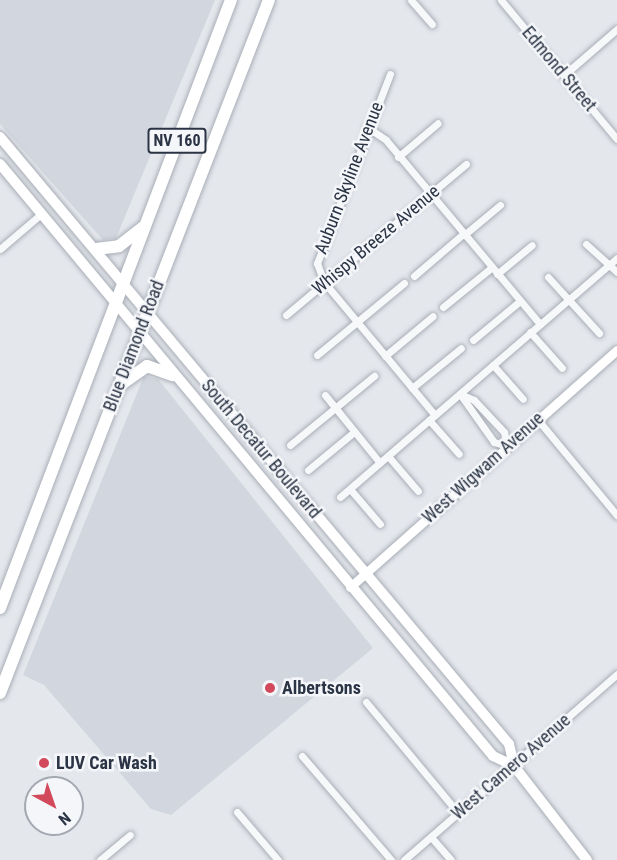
<!DOCTYPE html>
<html>
<head>
<meta charset="utf-8">
<style>
	body { margin:0 }
	#map { position:relative; width:617px; height:860px; overflow:hidden; background:#e4e7ec; font-family:"Roboto Condensed",sans-serif }
	div>[style] { position:absolute }
	.built>* { inset:0; background:#d2d6de }
	.roads { filter:drop-shadow(0 0 2px #a9aeb7) drop-shadow(0 0 2px #a9aeb7) }
	.street>* { height:7px; margin:-3.5px; padding:0 3.5px; transform-origin:3.5px; border-radius:3.5px; background:#f7f8fa }
	.secondary>* { height:9px; margin:-4.5px; padding:0 4.5px; transform-origin:4.5px; border-radius:4.5px; background:#fff }
	.primary>* { height:10px; margin:-5px; padding:0 5px; transform-origin:5px; border-radius:5px; background:#fff }
	.highway>* { height:12px; margin:-6px; padding:0 6px; transform-origin:6px; border-radius:6px; background:#fff }
	.dots>* { width:16px; height:16px; translate:-50% -50%; box-sizing:border-box; border:3px solid #f4f6f9; border-radius:50% }
	span { translate:-50% -50%; white-space:nowrap; text-align:center; line-height:1.15; -webkit-text-stroke:5px #f4f6f9; paint-order:stroke }
	.shield-label span { padding:2px 4px; background:#f4f6f9; border:2px solid; border-radius:4px; -webkit-text-stroke-width:0 }
	.shield-label { font-size:16px; color:#2b3445; font-weight:700 }
	.street-label { font-size:18px; color:#2b3445 }
	.poi-label { font-size:18px; color:#2b3445; font-weight:700 }
	.left { translate:0 -50%; text-align:left }
	.north { position:absolute; left:24px; top:776px; width:60px; height:60px; box-sizing:border-box; background:#f4f6f9; border:2px solid #a4a8b1; border-radius:50%; rotate:140deg; font-size:16px; font-weight:700; line-height:24px; text-align:center; color:#2b3445 }
	.north::after { content:''; display:block; margin:auto; width:21px; height:27px; background:#d1495b; clip-path:polygon(50% 0,100% 100%,50% 72%,0 100%) }
</style>
</head>
<body>
<div id="map">
	<div class="built">
		<div style="clip-path:polygon(0 0,215px 0,116px 238px,103px 240px,0 124px)"></div>
		<div style="clip-path:polygon(144px 376px,158px 379px,373px 648px,171px 815px,151px 809px,44px 685px,23px 675px)"></div>
	</div>
	<div class="roads">
		<div class="street">
			<div style="left:411px;top:0;width:32px;rotate:49deg"></div>
			<div style="left:501px;top:0;width:181px;rotate:50.2deg"></div>
			<div style="left:390px;top:74px;width:203px;rotate:111.1deg"></div>
			<div style="left:317px;top:263px;width:20px;rotate:70deg"></div>
			<div style="left:324px;top:282px;width:173px;rotate:50.2deg"></div>
			<div style="left:564px;top:75px;width:70px;rotate:-41deg"></div>
			<div style="left:367px;top:127px;width:23px;rotate:34deg"></div>
			<div style="left:386px;top:140px;width:240px;rotate:50.1deg"></div>
			<div style="left:398px;top:157px;width:52px;rotate:-40.4deg"></div>
			<div style="left:464px;top:235px;width:47px;rotate:-39.8deg"></div>
			<div style="left:586px;top:244px;width:42px;rotate:42.1deg"></div>
			<div style="left:0;top:249px;width:54px;rotate:-40.5deg"></div>
			<div style="left:497px;top:274px;width:45px;rotate:-39.6deg"></div>
			<div style="left:414px;top:276px;width:65px;rotate:-40.6deg"></div>
			<div style="left:548px;top:277px;width:76px;rotate:47.7deg"></div>
			<div style="left:443px;top:307px;width:63px;rotate:-39.2deg"></div>
			<div style="left:286px;top:315px;width:235px;rotate:-40deg"></div>
			<div style="left:530px;top:332px;width:48px;rotate:48.4deg"></div>
			<div style="left:473px;top:340px;width:61px;rotate:-39.7deg"></div>
			<div style="left:317px;top:355px;width:113px;rotate:-39.6deg"></div>
			<div style="left:385px;top:356px;width:62px;rotate:-39.8deg"></div>
			<div style="left:493px;top:365px;width:45px;rotate:48.6deg"></div>
			<div style="left:412px;top:388px;width:63px;rotate:-39.2deg"></div>
			<div style="left:460px;top:394px;width:15px;rotate:23deg"></div>
			<div style="left:474px;top:400px;width:44px;rotate:46.8deg"></div>
			<div style="left:504px;top:432px;width:14px;rotate:78deg"></div>
			<div style="left:460px;top:394px;width:59px;rotate:54.7deg"></div>
			<div style="left:494px;top:442px;width:14px;rotate:17deg"></div>
			<div style="left:325px;top:395px;width:87px;rotate:51deg"></div>
			<div style="left:429px;top:420px;width:45px;rotate:48.6deg"></div>
			<div style="left:538px;top:420px;width:124px;rotate:50.3deg"></div>
			<div style="left:290px;top:445px;width:109px;rotate:-39.4deg"></div>
			<div style="left:388px;top:456px;width:46px;rotate:49.4deg"></div>
			<div style="left:308px;top:470px;width:60px;rotate:-39.6deg"></div>
			<div style="left:350px;top:489px;width:46px;rotate:49.4deg"></div>
			<div style="left:340px;top:497px;width:366px;rotate:-40.8deg"></div>
			<div style="left:366px;top:702px;width:144px;rotate:50.3deg"></div>
			<div style="left:302px;top:756px;width:137px;rotate:49.4deg"></div>
			<div style="left:237px;top:812px;width:63px;rotate:49.5deg"></div>
			<div style="left:431px;top:837px;width:30px;rotate:49deg"></div>
			<div style="left:100px;top:860px;width:39px;rotate:-40deg"></div>
			<div style="left:404px;top:860px;width:283px;rotate:-41.1deg"></div>
		</div>
		<div class="secondary">
			<div style="left:350px;top:587px;width:357px;rotate:-41.6deg"></div>
		</div>
		<div class="primary">
			<div style="left:0;top:137px;width:792px;rotate:50.02deg"></div>
			<div style="left:509px;top:744px;width:23px;rotate:77deg"></div>
			<div style="left:514px;top:766px;width:119px;rotate:52.2deg"></div>
			<div style="left:0;top:164px;width:770px;rotate:50.21deg"></div>
			<div style="left:493px;top:756px;width:23px;rotate:25deg"></div>
		</div>
		<div class="highway">
			<div style="left:96px;top:249px;width:23px;rotate:-7deg"></div>
			<div style="left:119px;top:246px;width:31px;rotate:-38deg"></div>
			<div style="left:120px;top:385px;width:33px;rotate:-35deg"></div>
			<div style="left:147px;top:366px;width:27px;rotate:20deg"></div>
			<div style="left:0;top:608px;width:650px;rotate:-69.2deg"></div>
			<div style="left:0;top:693px;width:743px;rotate:-68.79deg"></div>
		</div>
	</div>
	<div class="dots">
		<div style="left:270px;top:688px;background:#d1495b"></div>
		<div style="left:44px;top:763px;background:#d1495b"></div>
	</div>
	<div class="shield-label">
		<span style="left:177px;top:141px">NV 160</span>
	</div>
	<div class="street-label">
		<span style="left:559px;top:69px;rotate:50deg">Edmond Street</span>
		<span style="left:349px;top:178px;rotate:-69deg">Auburn Skyline Avenue</span>
		<span style="left:376px;top:240px;rotate:-40deg">Whispy Breeze Avenue</span>
		<span style="left:134px;top:346px;rotate:-69deg">Blue Diamond Road</span>
		<span style="left:261px;top:449px;rotate:50deg">South Decatur Boulevard</span>
		<span style="left:483px;top:468px;rotate:-42deg">West Wigwam Avenue</span>
		<span style="left:511px;top:767px;rotate:-41deg">West Camero Avenue</span>
	</div>
	<div class="poi-label">
		<span class="left" style="left:282px;top:688px">Albertsons</span>
		<span class="left" style="left:56px;top:763px">LUV Car Wash</span>
	</div>
	<div class="north">N</div>
</div>
</body>
</html>
